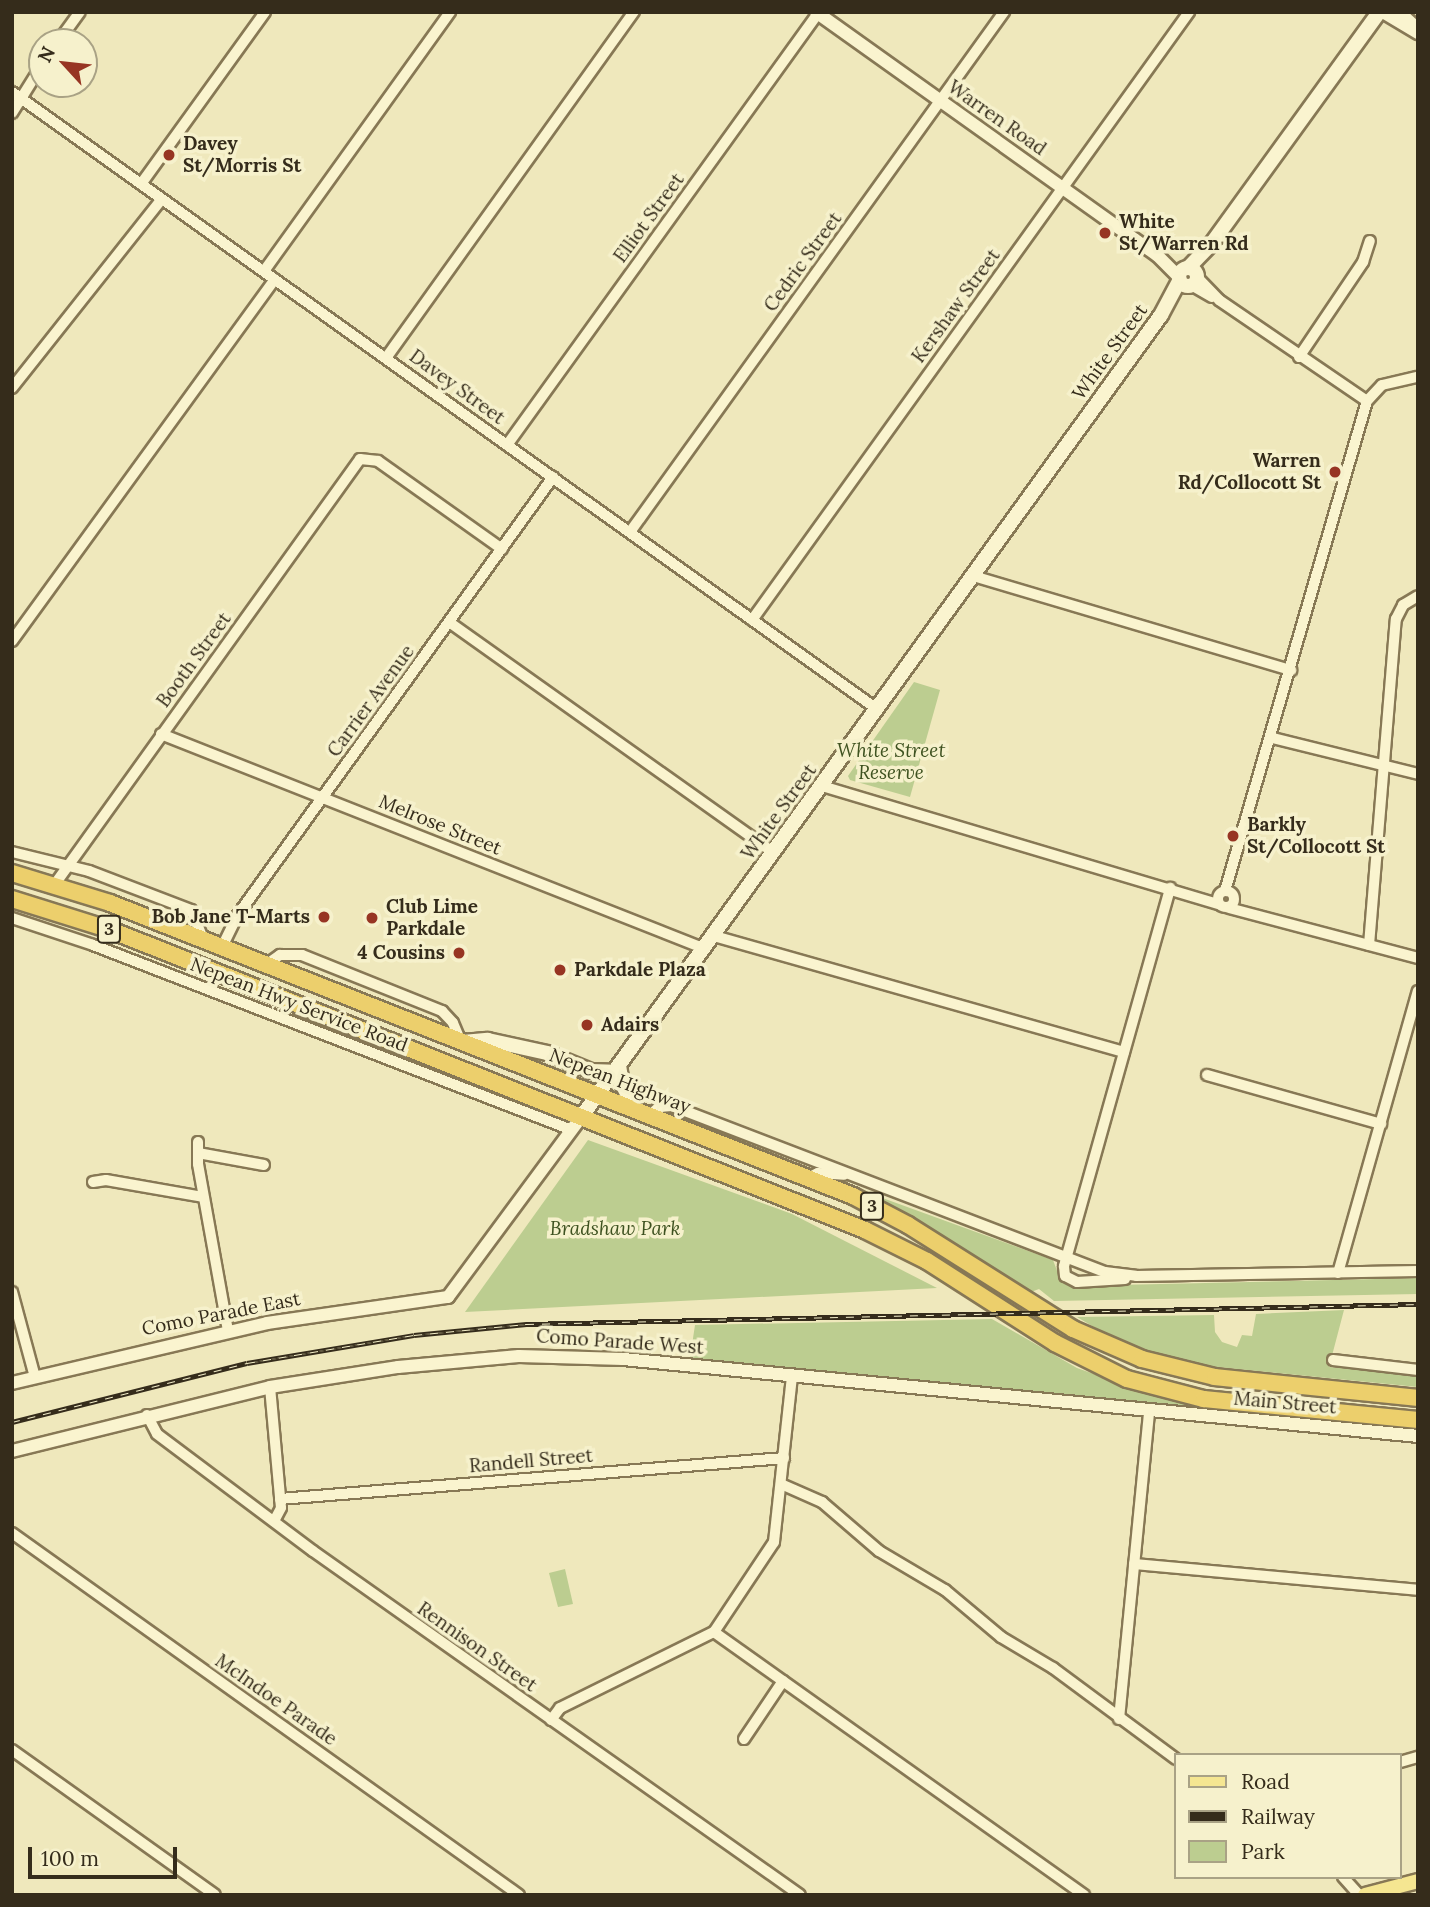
<!DOCTYPE html>
<html>
<head>
<meta charset="utf-8">
<style>
	body { margin:0 }
	#map { position:relative; width:1430px; height:1907px; overflow:hidden; background:#efe8bc; font-family:Lora,serif }
	div>[style] { position:absolute }
	.green>* { inset:0; background:#bccd90 }
	.roads { filter:drop-shadow(2px 0 #877855) drop-shadow(-2px 0 #877855) drop-shadow(0 2px #877855) drop-shadow(0 -2px #877855) }
	.minor>* { height:10px; margin:-5px; padding:0 5px; transform-origin:5px; border-radius:5px; background:#faf4cf }
	.minor>.ring { margin:-5px; padding:0; box-sizing:content-box; background:none; border:10px solid #faf4cf; border-radius:50% }
	.tertiary>* { height:12px; margin:-6px; padding:0 6px; transform-origin:6px; border-radius:6px; background:#faf4cf }
	.secondary>* { height:14px; margin:-7px; padding:0 7px; transform-origin:7px; border-radius:7px; background:#faf4cf }
	.secondary>.ring { margin:-7px; padding:0; box-sizing:content-box; background:none; border:14px solid #faf4cf; border-radius:50% }
	.primary>* { height:14px; margin:-7px; padding:0 7px; transform-origin:7px; border-radius:7px; background:#f5e691 }
	.trunk>* { height:16px; margin:-8px; padding:0 8px; transform-origin:8px; border-radius:8px; background:#eccf6c }
	.rail>* { height:5px; margin-top:-2.5px; transform-origin:0; background:repeating-linear-gradient(90deg,#f6f1cc 0 8px,#352c1b 0 16px); box-sizing:border-box; border-block:2px solid #352c1b }
	.dots>* { width:19px; height:19px; translate:-50% -50%; box-sizing:border-box; border:4px solid #f6f1cc; border-radius:50% }
	span { translate:-50% -50%; white-space:nowrap; text-align:center; line-height:1.15; -webkit-text-stroke:7px #f6f1cc; paint-order:stroke }
	.shield-label span { padding:2px 5px; background:#f6f1cc; border:2px solid; border-radius:5px; -webkit-text-stroke-width:0 }
	.shield-label { font-size:18px; color:#352c1b; font-weight:700 }
	.street-label { font-size:19px; color:#352c1b }
	.poi-label { font-size:19px; color:#352c1b; font-weight:700 }
	.left { translate:0 -50%; text-align:left }
	.right { translate:-100% -50%; text-align:right }
	.park-label { font-size:19px; color:#3e5220; font-style:italic }
	.frame { position:absolute; inset:0; border:14px solid #352c1b; pointer-events:none }
	.legend { position:absolute; left:1174px; top:1753px; width:228px; height:126px; box-sizing:border-box; background:#f6f1cc; border:2px solid #a9a285; margin:0; padding:9px 12px; list-style:none; font-size:21px; color:#352c1b }
	.legend li { display:flex; align-items:center; gap:14px; height:35px }
	.legend b { width:35px; border:2px solid #a9a285 }
	.north { position:absolute; left:28px; top:28px; width:70px; height:70px; box-sizing:border-box; background:#f6f1cc; border:2px solid #a9a285; border-radius:50%; rotate:297deg; font-size:19px; font-weight:700; line-height:28px; text-align:center; color:#352c1b }
	.north::after { content:''; display:block; margin:auto; width:24px; height:32px; background:#973523; clip-path:polygon(50% 0,100% 100%,50% 72%,0 100%) }
	.scale { position:absolute; left:28px; top:1847px; width:149px; height:32px; box-sizing:border-box; border:4px solid #352c1b; border-top:0; padding-left:9px; font-size:21px; line-height:24px; white-space:nowrap; color:#352c1b; -webkit-text-stroke:5px #f6f1cc; paint-order:stroke }
</style>
</head>
<body>
<div id="map">
	<div class="green">
		<i style="clip-path:polygon(914px 682px,940px 690px,910px 797px,850px 780px,848px 776px)"></i>
		<i style="clip-path:polygon(588px 1140px,792px 1214px,937px 1288px,465px 1312px)"></i>
		<i style="clip-path:polygon(833px 1180px,1053px 1260px,1059px 1276px,1073px 1286px,1418px 1278px,1418px 1294px,1054px 1301px,1039px 1289px,1031px 1292px,922px 1222px)"></i>
		<i style="clip-path:polygon(1418px 1309px,1344px 1310px,1329px 1367px,1418px 1375px,1418px 1387px,1197px 1365px,1119px 1342px,1077px 1317px,1214px 1315px,1215px 1332px,1222px 1342px,1237px 1347px,1242px 1335px,1252px 1336px,1256px 1314px,1344px 1310px)"></i>
		<i style="clip-path:polygon(992px 1319px,1077px 1368px,1167px 1400px,1203px 1405px,1203px 1409px,690px 1358px,695px 1325px)"></i>
		<i style="clip-path:polygon(565px 1569px,573px 1604px,558px 1607px,549px 1573px)"></i>
	</div>
	<div class="roads">
		<div class="minor">
			<i style="left:58px;top:42px;width:37px;rotate:-54deg"></i>
			<i style="left:12px;top:92px;width:1063px;rotate:35.5deg"></i>
			<i style="left:12px;top:113px;width:57px;rotate:-58deg"></i>
			<i style="left:141px;top:184px;width:212px;rotate:-54.2deg"></i>
			<i style="left:264px;top:271px;width:319px;rotate:-54.3deg"></i>
			<i style="left:1197px;top:277px;width:32px;rotate:46deg"></i>
			<i style="left:1219px;top:300px;width:179px;rotate:34.3deg"></i>
			<i style="left:1191px;top:285px;width:24px;rotate:30deg"></i>
			<i style="left:1299px;top:357px;width:115px;rotate:-56deg"></i>
			<i style="left:1363px;top:262px;width:22px;rotate:-72deg"></i>
			<i style="left:386px;top:358px;width:426px;rotate:-54.4deg"></i>
			<i style="left:12px;top:388px;width:241px;rotate:-51.6deg"></i>
			<i style="left:507px;top:445px;width:534px;rotate:-54.23deg"></i>
			<i style="left:630px;top:532px;width:641px;rotate:-54.28deg"></i>
			<i style="left:973px;top:576px;width:332px;rotate:16.5deg"></i>
			<i style="left:752px;top:620px;width:749px;rotate:-54.29deg"></i>
			<i style="left:449px;top:622px;width:399px;rotate:35.4deg"></i>
			<i style="left:12px;top:641px;width:447px;rotate:-54deg"></i>
			<i style="left:161px;top:734px;width:585px;rotate:21.56deg"></i>
			<i style="left:1273px;top:738px;width:149px;rotate:13.9deg"></i>
			<i style="left:822px;top:786px;width:414px;rotate:16.6deg"></i>
			<i style="left:12px;top:852px;width:79px;rotate:13.9deg"></i>
			<i style="left:89px;top:871px;width:109px;rotate:20.9deg"></i>
			<i style="left:191px;top:910px;width:33px;rotate:67deg"></i>
			<i style="left:55px;top:884px;width:523px;rotate:-54.33deg"></i>
			<i style="left:360px;top:459px;width:18px;rotate:6deg"></i>
			<i style="left:378px;top:461px;width:152px;rotate:35.4deg"></i>
			<i class="ring" style="left:1218px;top:891px;width:6px;height:6px"></i>
			<i style="left:1225px;top:891px;width:510px;rotate:-73.84deg"></i>
			<i style="left:1367px;top:401px;width:22px;rotate:-47deg"></i>
			<i style="left:1382px;top:385px;width:37px;rotate:-13deg"></i>
			<i style="left:1229px;top:908px;width:196px;rotate:14.8deg"></i>
			<i style="left:12px;top:918px;width:85px;rotate:18.4deg"></i>
			<i style="left:93px;top:945px;width:513px;rotate:21.12deg"></i>
			<i style="left:714px;top:936px;width:426px;rotate:15.8deg"></i>
			<i style="left:1369px;top:945px;width:327px;rotate:-85.3deg"></i>
			<i style="left:1396px;top:619px;width:16px;rotate:-63deg"></i>
			<i style="left:1403px;top:605px;width:17px;rotate:-31deg"></i>
			<i style="left:222px;top:947px;width:34px;rotate:-64deg"></i>
			<i style="left:237px;top:916px;width:541px;rotate:-54.25deg"></i>
			<i style="left:267px;top:964px;width:16px;rotate:-35deg"></i>
			<i style="left:280px;top:955px;width:22px"></i>
			<i style="left:302px;top:955px;width:151px;rotate:21.8deg"></i>
			<i style="left:442px;top:1011px;width:16px;rotate:47deg"></i>
			<i style="left:453px;top:1023px;width:21px;rotate:67deg"></i>
			<i style="left:1207px;top:1075px;width:181px;rotate:15.7deg"></i>
			<i style="left:650px;top:1115px;width:12px;rotate:-42deg"></i>
			<i style="left:659px;top:1107px;width:13px;rotate:-4deg"></i>
			<i style="left:672px;top:1106px;width:464px;rotate:21deg"></i>
			<i style="left:1105px;top:1272px;width:31px;rotate:7deg"></i>
			<i style="left:1136px;top:1276px;width:282px;rotate:-1deg"></i>
			<i style="left:198px;top:1142px;width:22px;rotate:90deg"></i>
			<i style="left:198px;top:1164px;width:170px;rotate:79.8deg"></i>
			<i style="left:198px;top:1153px;width:67px;rotate:10.3deg"></i>
			<i style="left:808px;top:1178px;width:11px;rotate:-27deg"></i>
			<i style="left:818px;top:1173px;width:26px;rotate:4deg"></i>
			<i style="left:93px;top:1182px;width:13px;rotate:-9deg"></i>
			<i style="left:106px;top:1180px;width:98px;rotate:9.9deg"></i>
			<i style="left:1338px;top:1273px;width:293px;rotate:-74.2deg"></i>
			<i style="left:1125px;top:1279px;width:48px;rotate:176.4deg"></i>
			<i style="left:1077px;top:1282px;width:13px;rotate:-153deg"></i>
			<i style="left:1065px;top:1276px;width:10px;rotate:-96deg"></i>
			<i style="left:1064px;top:1266px;width:393px;rotate:-74.3deg"></i>
			<i style="left:12px;top:1292px;width:88px;rotate:74.9deg"></i>
			<i style="left:1333px;top:1360px;width:86px;rotate:6.7deg"></i>
			<i style="left:270px;top:1387px;width:121px;rotate:84.8deg"></i>
			<i style="left:281px;top:1508px;width:15px;rotate:118deg"></i>
			<i style="left:147px;top:1415px;width:21px;rotate:62deg"></i>
			<i style="left:157px;top:1434px;width:195px;rotate:36.9deg"></i>
			<i style="left:313px;top:1551px;width:596px;rotate:35.24deg"></i>
			<i style="left:781px;top:1484px;width:45px;rotate:23.7deg"></i>
			<i style="left:822px;top:1502px;width:75px;rotate:40.7deg"></i>
			<i style="left:879px;top:1551px;width:77px;rotate:30.6deg"></i>
			<i style="left:945px;top:1590px;width:73px;rotate:40deg"></i>
			<i style="left:1001px;top:1637px;width:61px;rotate:30.8deg"></i>
			<i style="left:1053px;top:1668px;width:153px;rotate:36.5deg"></i>
			<i style="left:280px;top:1499px;width:506px;rotate:-4.65deg"></i>
			<i style="left:12px;top:1533px;width:623px;rotate:35.53deg"></i>
			<i style="left:1134px;top:1564px;width:285px;rotate:5.2deg"></i>
			<i style="left:714px;top:1632px;width:454px;rotate:35.4deg"></i>
			<i style="left:1119px;top:1719px;width:309px;rotate:-84.4deg"></i>
			<i style="left:551px;top:1720px;width:15px;rotate:-53deg"></i>
			<i style="left:560px;top:1708px;width:172px;rotate:-26.3deg"></i>
			<i style="left:714px;top:1632px;width:108px;rotate:-56.3deg"></i>
			<i style="left:774px;top:1542px;width:168px;rotate:-83.8deg"></i>
			<i style="left:744px;top:1739px;width:70px;rotate:-56.1deg"></i>
			<i style="left:12px;top:1750px;width:249px;rotate:35.5deg"></i>
			<i style="left:1400px;top:1762px;width:19px;rotate:-16deg"></i>
			<i style="left:1343px;top:1877px;width:24px;rotate:48deg"></i>
		</div>
		<div class="tertiary">
			<i style="left:816px;top:12px;width:419px;rotate:35.5deg"></i>
			<i style="left:1157px;top:255px;width:31px;rotate:45deg"></i>
			<i style="left:1383px;top:12px;width:41px;rotate:31deg"></i>
			<i style="left:1399px;top:12px;width:24px;rotate:42deg"></i>
			<i style="left:12px;top:1383px;width:262px;rotate:-13.2deg"></i>
			<i style="left:267px;top:1323px;width:183px;rotate:-8.2deg"></i>
			<i style="left:448px;top:1297px;width:225px;rotate:-53.5deg"></i>
			<i style="left:12px;top:1451px;width:266px;rotate:-13.9deg"></i>
			<i style="left:270px;top:1387px;width:130px;rotate:-8.9deg"></i>
			<i style="left:398px;top:1367px;width:121px;rotate:-5.2deg"></i>
			<i style="left:519px;top:1356px;width:104px;rotate:1.7deg"></i>
			<i style="left:623px;top:1359px;width:799px;rotate:5.53deg"></i>
		</div>
		<div class="secondary">
			<i style="left:1188px;top:268px;width:35px;rotate:-46deg"></i>
			<i style="left:1212px;top:243px;width:285px;rotate:-54.1deg"></i>
			<i class="ring" style="left:1179px;top:268px;width:4px;height:4px"></i>
			<i style="left:463px;top:1042px;width:25px;rotate:-5deg"></i>
			<i style="left:488px;top:1040px;width:60px;rotate:12.4deg"></i>
			<i style="left:547px;top:1053px;width:48px;rotate:22.2deg"></i>
			<i style="left:591px;top:1071px;width:23px;rotate:2deg"></i>
			<i style="left:619px;top:1065px;width:19px;rotate:81deg"></i>
			<i style="left:622px;top:1084px;width:30px;rotate:62deg"></i>
			<i style="left:582px;top:1116px;width:988px;rotate:-54.14deg"></i>
			<i style="left:1161px;top:315px;width:40px;rotate:-62deg"></i>
		</div>
		<div class="primary">
			<i style="left:1365px;top:1895px;width:55px;rotate:-14.8deg"></i>
		</div>
		<div class="trunk">
			<i style="left:12px;top:873px;width:102px;rotate:17deg"></i>
			<i style="left:110px;top:903px;width:799px;rotate:21.52deg"></i>
			<i style="left:853px;top:1196px;width:62px;rotate:27.8deg"></i>
			<i style="left:908px;top:1225px;width:195px;rotate:32.2deg"></i>
			<i style="left:1073px;top:1329px;width:75px;rotate:23.5deg"></i>
			<i style="left:1142px;top:1359px;width:75px;rotate:13.9deg"></i>
			<i style="left:1215px;top:1377px;width:204px;rotate:5.9deg"></i>
			<i style="left:12px;top:899px;width:101px;rotate:17.4deg"></i>
			<i style="left:108px;top:929px;width:815px;rotate:21.68deg"></i>
			<i style="left:865px;top:1230px;width:69px;rotate:26.6deg"></i>
			<i style="left:927px;top:1261px;width:152px;rotate:32.6deg"></i>
			<i style="left:1055px;top:1343px;width:80px;rotate:26.6deg"></i>
			<i style="left:1127px;top:1379px;width:80px;rotate:14.6deg"></i>
			<i style="left:1204px;top:1399px;width:215px;rotate:5.6deg"></i>
		</div>
	</div>
	<div class="rail">
		<i style="left:12px;top:1422px;width:242px;rotate:-14.1deg"></i>
		<i style="left:247px;top:1363px;width:169px;rotate:-9.5deg"></i>
		<i style="left:414px;top:1335px;width:113px;rotate:-5.6deg"></i>
		<i style="left:526px;top:1324px;width:892px;rotate:-1.28deg"></i>
	</div>
	<div class="dots">
		<i style="left:169px;top:155px;background:#973523"></i>
		<i style="left:1105px;top:233px;background:#973523"></i>
		<i style="left:1335px;top:472px;background:#973523"></i>
		<i style="left:1233px;top:836px;background:#973523"></i>
		<i style="left:324px;top:917px;background:#973523"></i>
		<i style="left:372px;top:918px;background:#973523"></i>
		<i style="left:459px;top:953px;background:#973523"></i>
		<i style="left:560px;top:970px;background:#973523"></i>
		<i style="left:587px;top:1025px;background:#973523"></i>
	</div>
	<div class="shield-label">
		<span style="left:109px;top:929px">3</span>
		<span style="left:872px;top:1206px">3</span>
	</div>
	<div class="street-label">
		<span style="left:997px;top:118px;rotate:35deg">Warren Road</span>
		<span style="left:649px;top:218px;rotate:-54deg">Elliot Street</span>
		<span style="left:803px;top:262px;rotate:-54deg">Cedric Street</span>
		<span style="left:956px;top:306px;rotate:-54deg">Kershaw Street</span>
		<span style="left:1110px;top:352px;rotate:-54deg">White Street</span>
		<span style="left:457px;top:387px;rotate:36deg">Davey Street</span>
		<span style="left:194px;top:660px;rotate:-54deg">Booth Street</span>
		<span style="left:371px;top:701px;rotate:-54deg">Carrier Avenue</span>
		<span style="left:779px;top:812px;rotate:-54deg">White Street</span>
		<span style="left:440px;top:825px;rotate:22deg">Melrose Street</span>
		<span style="left:299px;top:1005px;rotate:21deg">Nepean Hwy Service Road</span>
		<span style="left:620px;top:1081px;rotate:21deg">Nepean Highway</span>
		<span style="left:221px;top:1314px;rotate:-11deg">Como Parade East</span>
		<span style="left:620px;top:1342px;rotate:4deg">Como Parade West</span>
		<span style="left:1285px;top:1403px;rotate:5deg">Main Street</span>
		<span style="left:531px;top:1461px;rotate:-5deg">Randell Street</span>
		<span style="left:477px;top:1647px;rotate:35deg">Rennison Street</span>
		<span style="left:276px;top:1700px;rotate:35deg">McIndoe Parade</span>
	</div>
	<div class="poi-label">
		<span class="left" style="left:183px;top:155px">Davey<br>St/Morris St</span>
		<span class="left" style="left:1119px;top:233px">White<br>St/Warren Rd</span>
		<span class="right" style="left:1321px;top:472px">Warren<br>Rd/Collocott St</span>
		<span class="left" style="left:1247px;top:836px">Barkly<br>St/Collocott St</span>
		<span class="left" style="left:386px;top:918px">Club Lime<br>Parkdale</span>
		<span class="right" style="left:310px;top:917px">Bob Jane T-Marts</span>
		<span class="right" style="left:445px;top:953px">4 Cousins</span>
		<span class="left" style="left:574px;top:970px">Parkdale Plaza</span>
		<span class="left" style="left:601px;top:1025px">Adairs</span>
	</div>
	<div class="park-label">
		<span style="left:891px;top:762px">White Street<br>Reserve</span>
		<span style="left:615px;top:1229px">Bradshaw Park</span>
	</div>
	<div class="frame"></div>
	<ul class="legend">
	<li><b style="height:9px;background:#f5e691"></b>Road</li>
	<li><b style="height:9px;background:#352c1b"></b>Railway</li>
	<li><b style="height:19px;background:#bccd90"></b>Park</li>
	</ul>
	<div class="north">N</div>
	<div class="scale">100 m</div>
</div>
</body>
</html>
